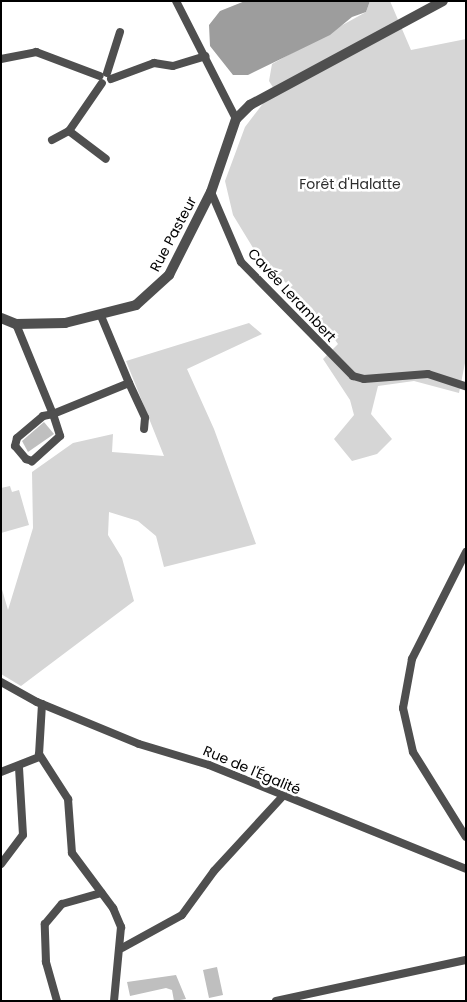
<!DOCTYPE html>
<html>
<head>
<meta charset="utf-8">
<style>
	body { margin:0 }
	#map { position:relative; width:467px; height:1002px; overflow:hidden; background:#fff; font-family:Poppins,sans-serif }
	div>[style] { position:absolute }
	.green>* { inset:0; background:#d6d6d6 }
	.water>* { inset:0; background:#9d9d9d }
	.building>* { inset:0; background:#bfbfbf }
	.minor>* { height:8px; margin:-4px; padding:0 4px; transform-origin:4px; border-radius:4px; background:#4f4f4f }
	.tertiary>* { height:10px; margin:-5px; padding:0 5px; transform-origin:5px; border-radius:5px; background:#4f4f4f }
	span { translate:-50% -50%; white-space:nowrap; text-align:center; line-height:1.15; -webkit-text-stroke:5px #fff; paint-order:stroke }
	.park-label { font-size:14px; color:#2d2d2d }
	.street-label { font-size:14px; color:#000 }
	.frame { position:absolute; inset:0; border:2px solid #000; pointer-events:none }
</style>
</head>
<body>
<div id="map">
	<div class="green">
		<i style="clip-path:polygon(370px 1px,390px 1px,411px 50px,466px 39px,466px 358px,459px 393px,414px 381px,378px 386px,371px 414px,392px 439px,377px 454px,352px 461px,334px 439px,354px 415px,350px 400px,323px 359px,338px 344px,312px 308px,258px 256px,233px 215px,225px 181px,245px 127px,274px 89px,269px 81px,272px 64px,366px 12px)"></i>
		<i style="clip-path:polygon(249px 323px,262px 334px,187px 369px,214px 429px,256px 544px,164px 567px,156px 536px,138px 521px,109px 512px,108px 535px,122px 558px,134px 601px,21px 686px,1px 674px,1px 586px,8px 610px,33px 528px,32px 472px,73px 443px,113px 434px,112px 452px,164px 456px,126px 361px)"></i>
		<i style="clip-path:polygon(10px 486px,12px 492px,19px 490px,29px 525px,1px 533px,1px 488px)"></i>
	</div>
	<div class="water">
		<i style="clip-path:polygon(245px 1px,370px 1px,366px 12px,352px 17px,330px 35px,248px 75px,233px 75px,210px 46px,209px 25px,220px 11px)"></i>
	</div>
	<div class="building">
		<i style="clip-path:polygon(44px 422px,54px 434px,28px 452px,22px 441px)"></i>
		<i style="clip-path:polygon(217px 967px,223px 995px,209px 998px,203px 970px)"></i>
		<i style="clip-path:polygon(176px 975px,186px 999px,174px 1001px,172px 990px,166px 988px,130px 996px,127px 982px)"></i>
	</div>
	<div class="minor">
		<i style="left:176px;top:1px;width:132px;rotate:63deg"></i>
		<i style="left:1px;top:59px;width:36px;rotate:-11deg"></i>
		<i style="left:36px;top:52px;width:68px;rotate:20.6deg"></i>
		<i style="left:107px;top:73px;width:43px;rotate:-72.4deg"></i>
		<i style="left:111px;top:79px;width:46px;rotate:-20.4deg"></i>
		<i style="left:154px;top:63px;width:19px;rotate:9deg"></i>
		<i style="left:173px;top:66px;width:34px;rotate:-17deg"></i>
		<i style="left:69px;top:131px;width:46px;rotate:37.1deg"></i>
		<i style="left:52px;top:140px;width:19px;rotate:-28deg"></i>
		<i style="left:69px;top:131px;width:58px;rotate:-55.5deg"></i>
		<i style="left:211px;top:192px;width:76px;rotate:66.8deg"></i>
		<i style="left:241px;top:262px;width:160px;rotate:45.5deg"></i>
		<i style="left:353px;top:376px;width:11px;rotate:15deg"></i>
		<i style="left:364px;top:379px;width:64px;rotate:-4.5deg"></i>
		<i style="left:428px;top:374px;width:40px;rotate:18deg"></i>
		<i style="left:101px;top:316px;width:73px;rotate:67.3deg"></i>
		<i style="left:16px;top:324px;width:97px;rotate:67.7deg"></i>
		<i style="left:53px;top:414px;width:82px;rotate:-22.2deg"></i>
		<i style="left:129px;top:383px;width:38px;rotate:65deg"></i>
		<i style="left:145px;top:418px;width:11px;rotate:95deg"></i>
		<i style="left:53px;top:414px;width:23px;rotate:72deg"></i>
		<i style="left:60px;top:436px;width:38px;rotate:138deg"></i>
		<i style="left:32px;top:461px;width:6px;rotate:-162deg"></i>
		<i style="left:26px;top:459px;width:17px;rotate:-130deg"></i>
		<i style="left:15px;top:446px;width:8px;rotate:-76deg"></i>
		<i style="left:17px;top:438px;width:34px;rotate:-40deg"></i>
		<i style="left:43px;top:416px;width:10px;rotate:-11deg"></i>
		<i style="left:466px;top:552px;width:120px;rotate:116.8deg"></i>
		<i style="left:412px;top:659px;width:50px;rotate:100.4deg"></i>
		<i style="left:403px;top:708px;width:45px;rotate:77.2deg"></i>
		<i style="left:413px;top:752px;width:100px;rotate:58.1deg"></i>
		<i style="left:1px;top:682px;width:41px;rotate:29.1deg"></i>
		<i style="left:37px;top:702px;width:110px;rotate:22.4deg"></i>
		<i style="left:139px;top:744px;width:73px;rotate:16.7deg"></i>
		<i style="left:209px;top:765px;width:277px;rotate:22deg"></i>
		<i style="left:42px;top:704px;width:50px;rotate:93.4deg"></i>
		<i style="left:39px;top:754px;width:54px;rotate:57.2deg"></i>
		<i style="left:68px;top:799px;width:54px;rotate:85.8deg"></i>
		<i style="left:72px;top:853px;width:69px;rotate:53.3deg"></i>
		<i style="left:113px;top:908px;width:21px;rotate:67deg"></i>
		<i style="left:121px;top:927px;width:74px;rotate:95.4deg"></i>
		<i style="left:1px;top:772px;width:41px;rotate:-21.5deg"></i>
		<i style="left:1px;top:864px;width:36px;rotate:-53deg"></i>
		<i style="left:23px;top:835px;width:68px;rotate:-93.4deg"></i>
		<i style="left:122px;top:948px;width:68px;rotate:-28.8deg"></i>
		<i style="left:182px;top:915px;width:54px;rotate:-54deg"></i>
		<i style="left:214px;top:871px;width:100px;rotate:-47.4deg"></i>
		<i style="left:57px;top:1001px;width:41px;rotate:-105.8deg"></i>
		<i style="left:46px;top:962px;width:38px;rotate:-92deg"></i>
		<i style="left:45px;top:924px;width:26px;rotate:-50deg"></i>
		<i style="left:62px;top:904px;width:41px;rotate:-15.8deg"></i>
		<i style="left:276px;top:1001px;width:194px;rotate:-12.2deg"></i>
	</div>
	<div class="tertiary">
		<i style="left:1px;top:318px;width:16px;rotate:22deg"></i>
		<i style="left:16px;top:324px;width:49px;rotate:-1.2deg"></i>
		<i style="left:65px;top:323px;width:73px;rotate:-14.2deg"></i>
		<i style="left:136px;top:305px;width:45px;rotate:-42.3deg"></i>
		<i style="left:169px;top:275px;width:93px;rotate:-63.2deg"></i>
		<i style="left:211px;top:192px;width:77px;rotate:-71.1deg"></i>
		<i style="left:236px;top:119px;width:20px;rotate:-45deg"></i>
		<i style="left:250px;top:105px;width:219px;rotate:-28.3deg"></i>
	</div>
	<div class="park-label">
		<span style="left:350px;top:184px">Forêt d'Halatte</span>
	</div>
	<div class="street-label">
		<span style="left:173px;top:234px;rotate:-62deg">Rue Pasteur</span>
		<span style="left:292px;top:295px;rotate:47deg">Cavée Lerambert</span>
		<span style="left:252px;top:770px;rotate:23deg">Rue de l'Égalité</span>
	</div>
	<div class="frame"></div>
</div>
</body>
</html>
